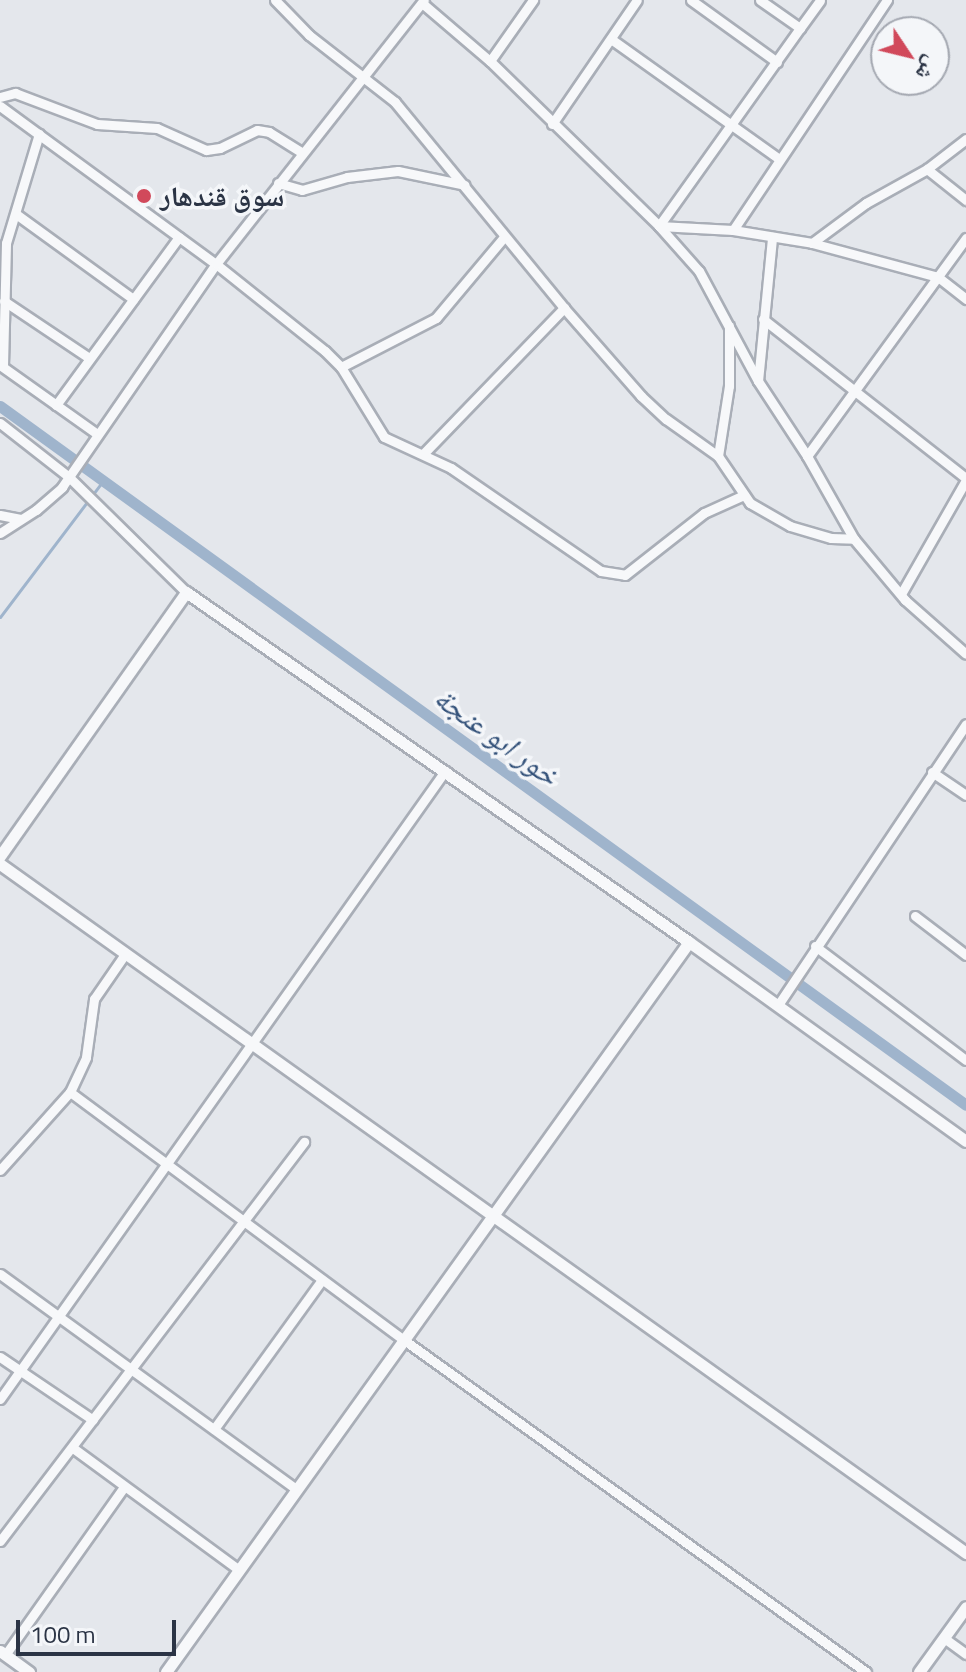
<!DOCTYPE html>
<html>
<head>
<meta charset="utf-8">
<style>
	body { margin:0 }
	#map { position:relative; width:966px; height:1672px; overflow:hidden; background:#e4e7ec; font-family:"Titillium Web","Noto Naskh Arabic",sans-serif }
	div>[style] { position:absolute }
	.stream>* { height:3px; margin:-1.5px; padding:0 1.5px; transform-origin:1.5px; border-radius:1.5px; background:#9fb4cc }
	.canal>* { height:11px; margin:-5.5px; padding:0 5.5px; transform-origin:5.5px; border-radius:5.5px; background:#9fb4cc }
	.roads { filter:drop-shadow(2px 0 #a9aeb7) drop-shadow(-2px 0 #a9aeb7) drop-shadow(0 2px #a9aeb7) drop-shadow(0 -2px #a9aeb7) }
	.minor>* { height:9px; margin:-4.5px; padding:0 4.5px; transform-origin:4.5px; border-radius:4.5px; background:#f7f8fa }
	.tertiary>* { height:11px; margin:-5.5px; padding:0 5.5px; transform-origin:5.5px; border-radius:5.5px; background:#f7f8fa }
	.dots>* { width:22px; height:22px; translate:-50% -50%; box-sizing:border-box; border:4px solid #f4f6f9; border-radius:50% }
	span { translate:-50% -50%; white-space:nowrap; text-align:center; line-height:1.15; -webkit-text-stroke:7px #f4f6f9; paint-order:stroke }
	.poi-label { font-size:28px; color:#2b3445; font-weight:700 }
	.left { translate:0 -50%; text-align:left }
	.water-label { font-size:30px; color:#34527a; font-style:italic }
	.north { position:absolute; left:870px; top:16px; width:80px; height:80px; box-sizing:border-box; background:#f4f6f9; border:2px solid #a4a8b1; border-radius:50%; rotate:125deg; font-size:22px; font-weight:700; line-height:32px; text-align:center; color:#2b3445 }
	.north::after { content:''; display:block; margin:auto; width:28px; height:36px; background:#d1495b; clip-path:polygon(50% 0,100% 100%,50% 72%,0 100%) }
	.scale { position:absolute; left:16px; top:1620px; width:160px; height:36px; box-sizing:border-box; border:4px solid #2b3445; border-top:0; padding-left:10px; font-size:24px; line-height:28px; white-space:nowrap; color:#2b3445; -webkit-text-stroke:6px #f4f6f9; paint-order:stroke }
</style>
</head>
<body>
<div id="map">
	<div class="stream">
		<i style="left:0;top:617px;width:171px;rotate:-52.9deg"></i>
	</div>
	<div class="canal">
		<i style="left:0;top:406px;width:1192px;rotate:35.89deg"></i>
	</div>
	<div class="roads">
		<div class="minor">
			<i style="left:275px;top:0;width:49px;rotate:45.8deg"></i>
			<i style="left:309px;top:35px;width:109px;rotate:37.9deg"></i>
			<i style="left:395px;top:102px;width:266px;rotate:50.6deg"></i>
			<i style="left:564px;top:308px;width:117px;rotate:48.8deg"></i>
			<i style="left:641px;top:396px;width:34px;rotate:43deg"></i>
			<i style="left:666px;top:419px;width:64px;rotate:35.4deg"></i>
			<i style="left:718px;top:456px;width:57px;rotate:55.8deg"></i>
			<i style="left:750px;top:503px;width:46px;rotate:29.9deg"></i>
			<i style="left:790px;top:526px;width:43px;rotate:16.3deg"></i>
			<i style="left:831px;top:538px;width:23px;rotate:2deg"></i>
			<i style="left:691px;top:0;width:106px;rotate:35.8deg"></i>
			<i style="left:760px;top:0;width:49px;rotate:35deg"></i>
			<i style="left:800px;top:28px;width:243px;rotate:125.5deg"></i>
			<i style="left:659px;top:226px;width:60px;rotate:48.4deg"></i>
			<i style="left:699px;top:271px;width:125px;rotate:61.8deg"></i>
			<i style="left:758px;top:381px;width:90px;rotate:56.8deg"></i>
			<i style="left:807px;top:456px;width:95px;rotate:60.5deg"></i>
			<i style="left:854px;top:539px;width:80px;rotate:50.1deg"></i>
			<i style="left:905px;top:600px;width:81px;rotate:41.5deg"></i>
			<i style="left:422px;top:3px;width:89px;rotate:40.5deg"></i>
			<i style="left:490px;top:61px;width:236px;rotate:44.3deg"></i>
			<i style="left:659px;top:226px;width:74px;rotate:3.1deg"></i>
			<i style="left:733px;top:230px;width:80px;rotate:9.3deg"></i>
			<i style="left:812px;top:243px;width:131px;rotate:15.1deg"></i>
			<i style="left:938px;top:277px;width:36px;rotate:38deg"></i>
			<i style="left:800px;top:28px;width:34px;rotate:-54deg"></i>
			<i style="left:611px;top:39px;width:206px;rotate:35.5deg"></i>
			<i style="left:490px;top:61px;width:75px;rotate:-54.8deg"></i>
			<i style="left:0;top:97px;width:16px;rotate:-15deg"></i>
			<i style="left:15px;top:93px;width:88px;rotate:20.7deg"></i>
			<i style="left:97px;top:124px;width:60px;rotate:3.8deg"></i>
			<i style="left:157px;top:128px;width:54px;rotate:24.2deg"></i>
			<i style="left:206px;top:150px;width:14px;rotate:-8deg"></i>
			<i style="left:220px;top:148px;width:41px;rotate:-25.9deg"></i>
			<i style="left:257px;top:130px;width:12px;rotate:9deg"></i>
			<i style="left:269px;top:132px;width:38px;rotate:32deg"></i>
			<i style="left:0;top:106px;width:268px;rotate:36.2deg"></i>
			<i style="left:216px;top:264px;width:139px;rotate:38.6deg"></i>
			<i style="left:325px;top:351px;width:23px;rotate:45deg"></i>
			<i style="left:341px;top:367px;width:82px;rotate:58.4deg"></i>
			<i style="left:384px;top:437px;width:74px;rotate:24.8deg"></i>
			<i style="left:451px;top:468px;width:182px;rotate:34.5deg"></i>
			<i style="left:601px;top:571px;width:24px;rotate:9deg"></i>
			<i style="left:625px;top:575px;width:100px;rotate:-38.1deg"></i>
			<i style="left:704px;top:513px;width:44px;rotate:-24.2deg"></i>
			<i style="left:552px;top:124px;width:150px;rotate:-55.6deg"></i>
			<i style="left:927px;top:169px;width:50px;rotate:38.5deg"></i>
			<i style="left:278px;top:183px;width:25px;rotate:16deg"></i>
			<i style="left:302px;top:190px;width:47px;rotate:-16.1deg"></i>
			<i style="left:347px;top:177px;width:51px;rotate:-6.7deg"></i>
			<i style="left:398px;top:171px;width:68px;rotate:11.8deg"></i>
			<i style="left:16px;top:214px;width:145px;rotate:36deg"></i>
			<i style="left:733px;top:230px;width:277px;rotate:-56.2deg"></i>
			<i style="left:812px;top:243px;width:67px;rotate:-36.5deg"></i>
			<i style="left:866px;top:203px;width:70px;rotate:-29.1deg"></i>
			<i style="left:927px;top:169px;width:49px;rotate:-37.6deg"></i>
			<i style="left:4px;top:301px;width:102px;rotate:33.8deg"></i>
			<i style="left:763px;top:319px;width:258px;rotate:38.1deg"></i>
			<i style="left:0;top:365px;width:119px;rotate:35.4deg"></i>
			<i style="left:3px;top:366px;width:123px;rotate:-88.6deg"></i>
			<i style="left:6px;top:243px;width:114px;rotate:-73.2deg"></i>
			<i style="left:341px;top:367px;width:107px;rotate:-27.3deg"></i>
			<i style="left:436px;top:318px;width:106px;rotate:-50deg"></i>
			<i style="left:758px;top:381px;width:145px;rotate:-84.4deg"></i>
			<i style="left:56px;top:405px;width:208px;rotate:-53.8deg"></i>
			<i style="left:0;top:423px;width:88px;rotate:38deg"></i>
			<i style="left:69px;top:477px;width:164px;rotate:44.5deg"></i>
			<i style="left:424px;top:453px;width:202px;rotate:-46deg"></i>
			<i style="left:718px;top:456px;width:71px;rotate:-81.1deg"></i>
			<i style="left:729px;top:386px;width:60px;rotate:-90deg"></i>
			<i style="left:807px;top:456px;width:270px;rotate:-53.9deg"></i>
			<i style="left:0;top:515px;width:21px;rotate:11deg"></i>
			<i style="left:0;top:533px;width:43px;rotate:-32.6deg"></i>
			<i style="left:36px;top:510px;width:35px;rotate:-41deg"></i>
			<i style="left:62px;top:487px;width:271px;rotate:-55.4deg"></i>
			<i style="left:216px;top:264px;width:336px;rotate:-51.8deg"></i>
			<i style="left:901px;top:594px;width:131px;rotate:-60.3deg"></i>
			<i style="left:932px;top:772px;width:41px;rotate:34.1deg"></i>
			<i style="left:915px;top:916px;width:64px;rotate:37.4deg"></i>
			<i style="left:815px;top:946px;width:189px;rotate:37.1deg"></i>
			<i style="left:778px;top:1005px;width:338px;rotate:-56.2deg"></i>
			<i style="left:70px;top:1092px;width:416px;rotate:36.6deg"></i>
			<i style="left:404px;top:1340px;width:569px;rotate:35.7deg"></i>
			<i style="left:0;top:1170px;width:105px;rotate:-48.1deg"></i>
			<i style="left:70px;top:1092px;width:38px;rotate:-65deg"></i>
			<i style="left:86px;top:1057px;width:59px;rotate:-82.1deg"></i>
			<i style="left:94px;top:999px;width:55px;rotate:-55.4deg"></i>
			<i style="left:0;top:1274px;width:367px;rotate:36deg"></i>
			<i style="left:0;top:1357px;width:112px;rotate:34.1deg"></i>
			<i style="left:0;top:1399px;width:770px;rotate:-54.68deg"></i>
			<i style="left:214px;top:1429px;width:184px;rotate:-54.1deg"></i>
			<i style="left:73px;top:1448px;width:206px;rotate:36.3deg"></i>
			<i style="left:0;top:1541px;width:502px;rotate:-52.7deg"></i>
			<i style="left:944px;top:1638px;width:27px;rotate:36deg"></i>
			<i style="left:5px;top:1655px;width:206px;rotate:-54.7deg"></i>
		</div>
		<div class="tertiary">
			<i style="left:0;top:856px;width:323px;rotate:-54.8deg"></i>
			<i style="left:186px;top:592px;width:613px;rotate:34.83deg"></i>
			<i style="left:689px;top:942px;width:341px;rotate:35.7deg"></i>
			<i style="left:0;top:864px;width:1187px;rotate:35.5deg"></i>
			<i style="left:0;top:1651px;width:36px;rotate:36deg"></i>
			<i style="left:166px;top:1672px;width:898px;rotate:-54.38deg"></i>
			<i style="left:919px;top:1672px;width:80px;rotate:-54.1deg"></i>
		</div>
	</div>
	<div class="dots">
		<i style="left:144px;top:196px;background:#d1495b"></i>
	</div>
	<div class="poi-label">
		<span class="left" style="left:160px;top:196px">سوق قندهار</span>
	</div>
	<div class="water-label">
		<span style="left:497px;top:736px;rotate:36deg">خور ابو عنجة</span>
	</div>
	<div class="north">ش</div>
	<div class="scale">100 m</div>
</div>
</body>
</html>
